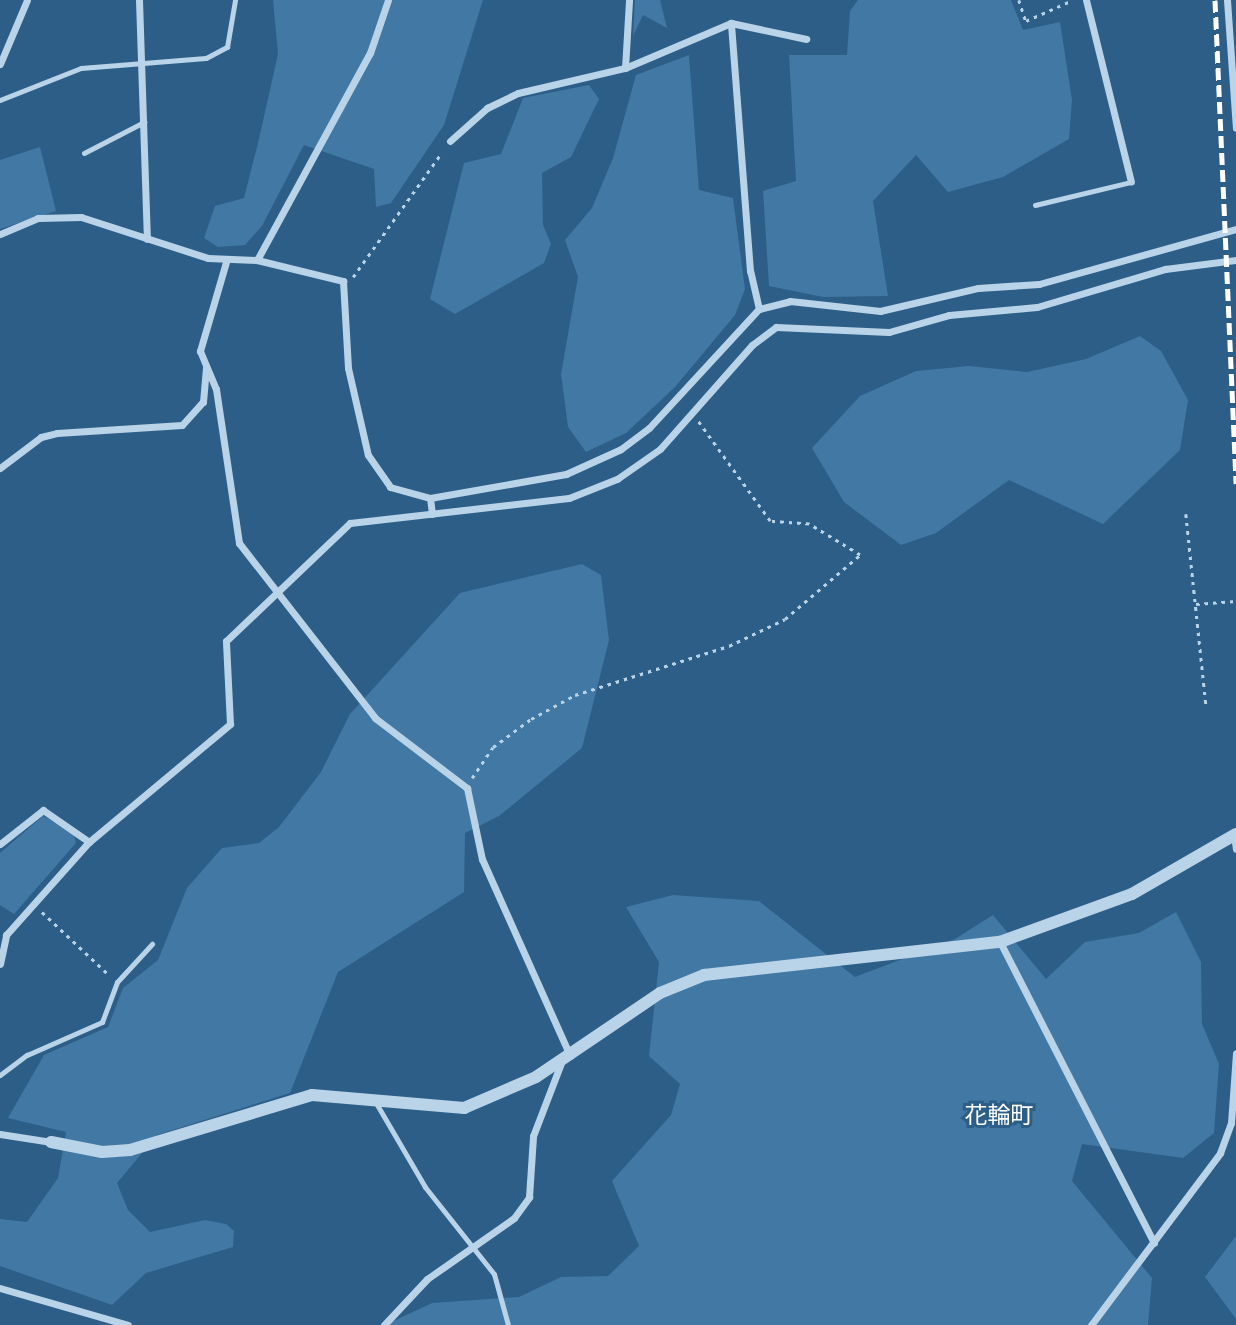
<!DOCTYPE html>
<html>
<head>
<meta charset="utf-8">
<style>
	body { margin:0 }
	#map { position:relative; width:1236px; height:1325px; overflow:hidden; background:#2c5e88; font-family:"Titillium Web","Noto Sans JP",sans-serif }
	div>[style] { position:absolute }
	.green>* { inset:0; background:#4178a4 }
	.path>* { height:2.5px; margin-top:-1.25px; transform-origin:0; background:repeating-linear-gradient(90deg,#b9d3e8 0 3.5px,transparent 0 8.5px) }
	.service>* { height:5px; margin:-2.5px; padding:0 2.5px; transform-origin:2.5px; border-radius:2.5px; background:#b9d3e8 }
	.minor>* { height:7px; margin:-3.5px; padding:0 3.5px; transform-origin:3.5px; border-radius:3.5px; background:#b9d3e8 }
	.tertiary>* { height:12px; margin:-6px; padding:0 6px; transform-origin:6px; border-radius:6px; background:#b9d3e8 }
	.rail>* { height:5px; margin-top:-2.5px; transform-origin:0; background:repeating-linear-gradient(90deg,#fff 0 12px,transparent 0 17px) }
	span { translate:-50% -50%; white-space:nowrap; text-align:center; line-height:1.15; -webkit-text-stroke:6px #2c5e88; paint-order:stroke }
	.neighbourhood-label { font-size:23px; color:#fff }
</style>
</head>
<body>
<div id="map">
	<div class="green">
		<i style="clip-path:polygon(273px 0,483px 0,444px 125px,391px 203px,376px 207px,374px 169px,304px 145px,262px 226px,245px 245px,218px 247px,204px 238px,215px 206px,244px 198px,258px 143px,278px 54px)"></i>
		<i style="clip-path:polygon(635px 0,660px 0,667px 28px,643px 15px,633px 36px)"></i>
		<i style="clip-path:polygon(858px 0,1011px 0,1023px 30px,1060px 22px,1072px 100px,1069px 139px,1003px 177px,948px 192px,916px 155px,873px 201px,888px 296px,823px 297px,769px 286px,763px 191px,796px 181px,789px 55px,847px 55px,850px 11px)"></i>
		<i style="clip-path:polygon(689px 55px,699px 190px,733px 198px,745px 289px,735px 315px,675px 387px,626px 433px,586px 452px,568px 427px,561px 374px,578px 277px,565px 240px,592px 208px,613px 158px,636px 75px)"></i>
		<i style="clip-path:polygon(589px 85px,599px 99px,571px 157px,542px 173px,543px 225px,551px 244px,544px 263px,455px 314px,430px 299px,464px 163px,501px 154px,523px 98px)"></i>
		<i style="clip-path:polygon(40px 147px,56px 211px,0 229px,0 160px)"></i>
		<i style="clip-path:polygon(1140px 336px,1161px 351px,1188px 400px,1180px 450px,1103px 524px,1009px 480px,936px 533px,901px 545px,844px 502px,812px 448px,860px 396px,916px 371px,969px 366px,1027px 372px,1086px 359px)"></i>
		<i style="clip-path:polygon(582px 564px,601px 575px,609px 640px,582px 748px,499px 816px,465px 833px,464px 892px,338px 972px,290px 1093px,157px 1135px,117px 1183px,128px 1210px,150px 1232px,205px 1220px,226px 1224px,234px 1231px,233px 1247px,146px 1273px,112px 1305px,0 1266px,0 1219px,27px 1222px,58px 1178px,66px 1132px,8px 1118px,44px 1055px,108px 1027px,123px 988px,158px 960px,187px 888px,222px 848px,259px 843px,279px 827px,321px 772px,350px 714px,460px 593px)"></i>
		<i style="clip-path:polygon(43px 816px,73px 831px,76px 843px,14px 914px,0 905px,0 853px)"></i>
		<i style="clip-path:polygon(673px 895px,759px 901px,855px 977px,955px 939px,993px 915px,1046px 979px,1085px 942px,1139px 933px,1176px 912px,1201px 962px,1202px 1024px,1219px 1064px,1214px 1133px,1183px 1158px,1082px 1144px,1072px 1181px,1152px 1278px,1148px 1325px,385px 1325px,432px 1303px,519px 1297px,561px 1277px,608px 1276px,639px 1246px,612px 1181px,671px 1115px,680px 1084px,649px 1056px,659px 962px,626px 907px)"></i>
		<i style="clip-path:polygon(1236px 1236px,1236px 1319px,1205px 1277px)"></i>
	</div>
	<div class="path">
		<i style="left:1019px;top:0;width:22px;rotate:72deg"></i>
		<i style="left:1026px;top:21px;width:51px;rotate:-24.1deg"></i>
		<i style="left:353px;top:277px;width:153px;rotate:-54.5deg"></i>
		<i style="left:1186px;top:514px;width:191px;rotate:84deg"></i>
		<i style="left:1196px;top:604px;width:40px;rotate:-4.3deg"></i>
		<i style="left:472px;top:778px;width:37px;rotate:-56deg"></i>
		<i style="left:493px;top:747px;width:47px;rotate:-36.4deg"></i>
		<i style="left:531px;top:719px;width:50px;rotate:-28.6deg"></i>
		<i style="left:575px;top:695px;width:162px;rotate:-17.7deg"></i>
		<i style="left:729px;top:646px;width:62px;rotate:-25.7deg"></i>
		<i style="left:785px;top:619px;width:99px;rotate:-40.5deg"></i>
		<i style="left:860px;top:555px;width:60px;rotate:-148.7deg"></i>
		<i style="left:809px;top:524px;width:39px;rotate:-176deg"></i>
		<i style="left:770px;top:521px;width:123px;rotate:-125.8deg"></i>
		<i style="left:42px;top:912px;width:92px;rotate:43.2deg"></i>
	</div>
	<div class="service">
		<i style="left:0;top:100px;width:87px;rotate:-21.6deg"></i>
		<i style="left:81px;top:68px;width:125px;rotate:-4.6deg"></i>
		<i style="left:206px;top:58px;width:24px;rotate:-28deg"></i>
		<i style="left:227px;top:47px;width:48px;rotate:-80.3deg"></i>
		<i style="left:84px;top:153px;width:68px;rotate:-27.3deg"></i>
		<i style="left:1035px;top:205px;width:99px;rotate:-13.5deg"></i>
		<i style="left:0;top:1075px;width:34px;rotate:-37deg"></i>
		<i style="left:27px;top:1055px;width:82px;rotate:-23.7deg"></i>
		<i style="left:102px;top:1022px;width:43px;rotate:-69.4deg"></i>
		<i style="left:117px;top:982px;width:52px;rotate:-47.4deg"></i>
		<i style="left:376px;top:1103px;width:97px;rotate:59.7deg"></i>
		<i style="left:425px;top:1187px;width:111px;rotate:51.6deg"></i>
		<i style="left:494px;top:1274px;width:53px;rotate:74.6deg"></i>
	</div>
	<div class="minor">
		<i style="left:139px;top:0;width:239px;rotate:88.1deg"></i>
		<i style="left:1086px;top:0;width:187px;rotate:76.1deg"></i>
		<i style="left:1227px;top:0;width:128px;rotate:86deg"></i>
		<i style="left:0;top:64px;width:69px;rotate:-67.1deg"></i>
		<i style="left:625px;top:68px;width:115px;rotate:-23deg"></i>
		<i style="left:450px;top:141px;width:50px;rotate:-41.7deg"></i>
		<i style="left:487px;top:108px;width:34px;rotate:-26deg"></i>
		<i style="left:518px;top:93px;width:110px;rotate:-13.2deg"></i>
		<i style="left:625px;top:68px;width:68px;rotate:-86.6deg"></i>
		<i style="left:0;top:234px;width:41px;rotate:-22.8deg"></i>
		<i style="left:38px;top:218px;width:43px;rotate:-1.3deg"></i>
		<i style="left:81px;top:217px;width:133px;rotate:17.9deg"></i>
		<i style="left:208px;top:258px;width:49px;rotate:2.3deg"></i>
		<i style="left:257px;top:260px;width:89px;rotate:13.7deg"></i>
		<i style="left:343px;top:281px;width:87px;rotate:86.7deg"></i>
		<i style="left:348px;top:368px;width:89px;rotate:77.1deg"></i>
		<i style="left:368px;top:455px;width:39px;rotate:55deg"></i>
		<i style="left:390px;top:487px;width:41px;rotate:15.4deg"></i>
		<i style="left:257px;top:260px;width:236px;rotate:-61.4deg"></i>
		<i style="left:370px;top:53px;width:56px;rotate:-71.2deg"></i>
		<i style="left:226px;top:262px;width:93px;rotate:106.3deg"></i>
		<i style="left:200px;top:351px;width:41px;rotate:67.2deg"></i>
		<i style="left:216px;top:389px;width:156px;rotate:81.5deg"></i>
		<i style="left:239px;top:543px;width:222px;rotate:52.1deg"></i>
		<i style="left:375px;top:718px;width:116px;rotate:37.3deg"></i>
		<i style="left:467px;top:788px;width:73px;rotate:78.1deg"></i>
		<i style="left:482px;top:859px;width:216px;rotate:65.9deg"></i>
		<i style="left:759px;top:309px;width:39px;rotate:-103deg"></i>
		<i style="left:750px;top:271px;width:249px;rotate:-94.4deg"></i>
		<i style="left:731px;top:23px;width:77px;rotate:12deg"></i>
		<i style="left:0;top:468px;width:51px;rotate:-37.1deg"></i>
		<i style="left:41px;top:437px;width:16px;rotate:-14deg"></i>
		<i style="left:57px;top:433px;width:125px;rotate:-3.7deg"></i>
		<i style="left:182px;top:425px;width:31px;rotate:-48deg"></i>
		<i style="left:203px;top:402px;width:35px;rotate:-85deg"></i>
		<i style="left:432px;top:514px;width:16px;rotate:-97deg"></i>
		<i style="left:430px;top:498px;width:138px;rotate:-10deg"></i>
		<i style="left:566px;top:474px;width:60px;rotate:-24.4deg"></i>
		<i style="left:621px;top:449px;width:35px;rotate:-37deg"></i>
		<i style="left:649px;top:428px;width:162px;rotate:-47.3deg"></i>
		<i style="left:759px;top:309px;width:32px;rotate:-14deg"></i>
		<i style="left:790px;top:301px;width:91px;rotate:6.3deg"></i>
		<i style="left:880px;top:311px;width:101px;rotate:-13.2deg"></i>
		<i style="left:978px;top:288px;width:61px;rotate:-3.8deg"></i>
		<i style="left:1039px;top:284px;width:205px;rotate:-15.6deg"></i>
		<i style="left:1234px;top:835px;width:14px;rotate:82deg"></i>
		<i style="left:0;top:844px;width:55px;rotate:-38.3deg"></i>
		<i style="left:43px;top:810px;width:56px;rotate:34.8deg"></i>
		<i style="left:1000px;top:942px;width:338px;rotate:62.9deg"></i>
		<i style="left:0;top:964px;width:30px;rotate:-78deg"></i>
		<i style="left:6px;top:935px;width:125px;rotate:-48.3deg"></i>
		<i style="left:89px;top:842px;width:184px;rotate:-39.9deg"></i>
		<i style="left:230px;top:724px;width:83px;rotate:-92.8deg"></i>
		<i style="left:226px;top:641px;width:171px;rotate:-43.6deg"></i>
		<i style="left:350px;top:523px;width:220px;rotate:-6.5deg"></i>
		<i style="left:569px;top:498px;width:52px;rotate:-21.6deg"></i>
		<i style="left:617px;top:479px;width:52px;rotate:-34.9deg"></i>
		<i style="left:660px;top:449px;width:139px;rotate:-48.5deg"></i>
		<i style="left:752px;top:345px;width:30px;rotate:-37deg"></i>
		<i style="left:776px;top:327px;width:113px;rotate:2.5deg"></i>
		<i style="left:889px;top:332px;width:62px;rotate:-15.8deg"></i>
		<i style="left:949px;top:315px;width:88px;rotate:-5.2deg"></i>
		<i style="left:1037px;top:307px;width:134px;rotate:-16.5deg"></i>
		<i style="left:1165px;top:269px;width:72px;rotate:-7.2deg"></i>
		<i style="left:0;top:1134px;width:52px;rotate:8.9deg"></i>
		<i style="left:0;top:1288px;width:133px;rotate:16.1deg"></i>
		<i style="left:384px;top:1325px;width:63px;rotate:-46.9deg"></i>
		<i style="left:427px;top:1279px;width:106px;rotate:-35deg"></i>
		<i style="left:514px;top:1218px;width:26px;rotate:-54deg"></i>
		<i style="left:529px;top:1197px;width:61px;rotate:-86.2deg"></i>
		<i style="left:533px;top:1136px;width:78px;rotate:-69deg"></i>
		<i style="left:1091px;top:1325px;width:215px;rotate:-53.1deg"></i>
		<i style="left:1220px;top:1153px;width:32px;rotate:-70deg"></i>
		<i style="left:1231px;top:1123px;width:70px;rotate:-85.9deg"></i>
	</div>
	<div class="tertiary">
		<i style="left:51px;top:1142px;width:52px;rotate:11.1deg"></i>
		<i style="left:102px;top:1152px;width:28px;rotate:-4deg"></i>
		<i style="left:130px;top:1150px;width:190px;rotate:-16.8deg"></i>
		<i style="left:312px;top:1095px;width:153px;rotate:4.9deg"></i>
		<i style="left:464px;top:1108px;width:78px;rotate:-23.3deg"></i>
		<i style="left:536px;top:1077px;width:150px;rotate:-34.1deg"></i>
		<i style="left:660px;top:993px;width:48px;rotate:-22.2deg"></i>
		<i style="left:704px;top:975px;width:298px;rotate:-6.4deg"></i>
		<i style="left:1000px;top:942px;width:140px;rotate:-20deg"></i>
		<i style="left:1132px;top:894px;width:120px;rotate:-30deg"></i>
	</div>
	<div class="rail">
		<i style="left:1215px;top:0;width:484px;rotate:87.5deg"></i>
	</div>
	<div class="neighbourhood-label">
		<span style="left:999px;top:1115px">花輪町</span>
	</div>
</div>
</body>
</html>
